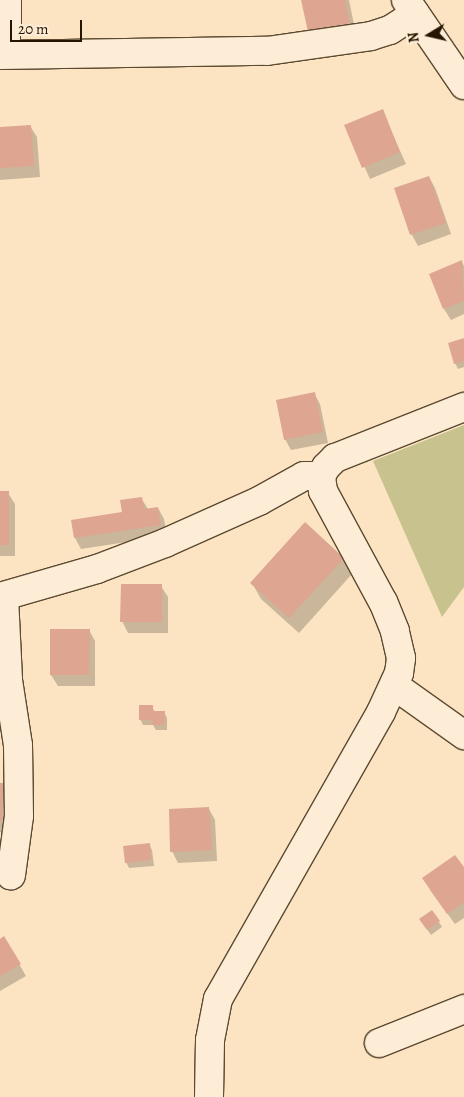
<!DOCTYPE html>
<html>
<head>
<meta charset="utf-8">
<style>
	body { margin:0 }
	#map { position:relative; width:464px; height:1097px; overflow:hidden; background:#fce4c2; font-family:Alegreya,serif }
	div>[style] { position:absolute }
	.green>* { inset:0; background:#c7c28e }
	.shadow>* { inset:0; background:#0003 }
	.building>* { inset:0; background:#dea591 }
	.roads { filter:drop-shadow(1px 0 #5c4a31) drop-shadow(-1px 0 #5c4a31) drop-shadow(0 1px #5c4a31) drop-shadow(0 -1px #5c4a31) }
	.minor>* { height:28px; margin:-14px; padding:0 14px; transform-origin:14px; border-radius:14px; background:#fdedd7 }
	span { translate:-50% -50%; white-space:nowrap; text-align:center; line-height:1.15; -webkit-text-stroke:4px #fdedd7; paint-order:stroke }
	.north { position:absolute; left:404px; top:10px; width:50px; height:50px; -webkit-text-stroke:4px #fdedd7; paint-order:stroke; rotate:261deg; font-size:14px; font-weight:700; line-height:20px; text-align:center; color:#261601 }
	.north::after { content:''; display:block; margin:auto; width:18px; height:22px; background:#261601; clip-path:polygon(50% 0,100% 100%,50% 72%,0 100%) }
	.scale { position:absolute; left:10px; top:20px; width:72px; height:22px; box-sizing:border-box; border:2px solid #261601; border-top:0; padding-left:6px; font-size:15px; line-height:18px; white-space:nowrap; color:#261601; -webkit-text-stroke:4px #fdedd7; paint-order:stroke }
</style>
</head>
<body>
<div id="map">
	<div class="green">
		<i style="clip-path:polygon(464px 425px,464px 587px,442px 617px,373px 461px)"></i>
	</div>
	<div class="shadow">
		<i style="clip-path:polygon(303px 0,349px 0,356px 34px,316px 43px)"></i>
		<i style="clip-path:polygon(382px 111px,406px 164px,370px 179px,346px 126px)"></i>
		<i style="clip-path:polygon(30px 126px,37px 137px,40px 177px,0 180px,0 128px)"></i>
		<i style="clip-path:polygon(429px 177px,435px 188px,451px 234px,418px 246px,412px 235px,395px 189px)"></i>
		<i style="clip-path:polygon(462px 262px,464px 266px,464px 314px,451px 320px,444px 309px)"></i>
		<i style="clip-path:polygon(464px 340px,464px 367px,458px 369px,455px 363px)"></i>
		<i style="clip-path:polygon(314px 393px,320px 404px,328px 443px,291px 450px,285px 439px)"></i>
		<i style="clip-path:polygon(0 493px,8px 493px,15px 504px,15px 556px,0 556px)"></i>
		<i style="clip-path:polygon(141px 498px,148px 509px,158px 508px,164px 519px,167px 536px,81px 549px,75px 538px,72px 521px,123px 513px)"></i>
		<i style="clip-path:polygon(343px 559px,352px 574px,299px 633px,261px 599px,252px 583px)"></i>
		<i style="clip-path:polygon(161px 586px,168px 597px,168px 633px,128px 633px,122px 621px)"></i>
		<i style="clip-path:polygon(89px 630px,95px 641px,95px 686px,58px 686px,51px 675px)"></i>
		<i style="clip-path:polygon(152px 707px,155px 712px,164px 712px,167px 718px,167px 730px,156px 730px,153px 725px,143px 725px,140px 719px)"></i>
		<i style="clip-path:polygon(0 785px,3px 785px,9px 796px,8px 832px,0 832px)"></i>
		<i style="clip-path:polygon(209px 809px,215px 820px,217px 861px,178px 863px,172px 851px)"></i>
		<i style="clip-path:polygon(149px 844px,152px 850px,154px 866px,129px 868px,126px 862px)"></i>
		<i style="clip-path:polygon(464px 869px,464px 918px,455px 924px,430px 890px)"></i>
		<i style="clip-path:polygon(439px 922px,442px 927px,431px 935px,424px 925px)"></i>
		<i style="clip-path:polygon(4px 938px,26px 976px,0 991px,0 940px)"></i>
	</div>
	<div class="building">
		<i style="clip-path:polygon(301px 0,345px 0,350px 23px,308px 32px)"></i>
		<i style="clip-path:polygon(383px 109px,400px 152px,362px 168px,344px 125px)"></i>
		<i style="clip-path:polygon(31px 125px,34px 166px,0 168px,0 127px)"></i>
		<i style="clip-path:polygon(429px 176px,446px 223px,410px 235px,394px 188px)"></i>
		<i style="clip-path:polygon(462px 260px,464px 301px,443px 309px,429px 274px)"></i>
		<i style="clip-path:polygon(464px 338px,464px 361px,454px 364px,448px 343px)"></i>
		<i style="clip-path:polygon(315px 392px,323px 432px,284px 440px,276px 400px)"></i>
		<i style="clip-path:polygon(0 491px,9px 491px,9px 545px,0 545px)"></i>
		<i style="clip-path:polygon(142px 497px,144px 509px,158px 507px,161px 525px,74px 538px,71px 520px,122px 512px,120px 500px)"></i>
		<i style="clip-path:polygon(305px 522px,344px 558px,289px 618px,250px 583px)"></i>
		<i style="clip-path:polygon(121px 584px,162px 584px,162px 622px,120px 622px)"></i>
		<i style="clip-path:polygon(50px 629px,90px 629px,89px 675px,50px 675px)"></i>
		<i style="clip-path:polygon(139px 705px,153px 705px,153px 711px,165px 711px,164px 725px,151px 725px,152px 720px,139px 720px)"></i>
		<i style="clip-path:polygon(0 783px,3px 783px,2px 821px,0 821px)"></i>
		<i style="clip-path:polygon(209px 807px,212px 850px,170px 852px,169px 809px)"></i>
		<i style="clip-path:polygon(150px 843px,151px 860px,125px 863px,123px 846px)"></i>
		<i style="clip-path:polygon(455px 855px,464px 867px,464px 902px,447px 914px,422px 878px)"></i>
		<i style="clip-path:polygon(432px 910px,440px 921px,427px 930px,419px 919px)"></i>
		<i style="clip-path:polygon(4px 936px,21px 964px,0 976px,0 939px)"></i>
	</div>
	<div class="roads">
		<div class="minor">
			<i style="left:406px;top:0;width:103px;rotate:55.7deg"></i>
			<i style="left:6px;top:54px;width:54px;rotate:-88.9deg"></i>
			<i style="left:0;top:55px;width:267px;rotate:-0.9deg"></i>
			<i style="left:267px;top:51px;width:105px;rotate:-8.2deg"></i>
			<i style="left:371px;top:36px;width:20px;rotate:-18deg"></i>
			<i style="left:390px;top:30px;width:30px;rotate:-33deg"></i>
			<i style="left:0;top:597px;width:101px;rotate:-16.1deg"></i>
			<i style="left:97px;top:569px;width:73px;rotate:-20.9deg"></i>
			<i style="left:165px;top:543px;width:103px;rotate:-24.1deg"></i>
			<i style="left:259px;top:501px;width:51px;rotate:-29.1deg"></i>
			<i style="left:304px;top:476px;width:17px"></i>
			<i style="left:4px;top:597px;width:83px;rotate:87.2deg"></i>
			<i style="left:8px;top:680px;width:66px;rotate:81.3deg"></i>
			<i style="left:18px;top:745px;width:71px;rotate:89.2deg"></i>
			<i style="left:19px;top:816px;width:60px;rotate:97.7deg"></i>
			<i style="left:395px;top:686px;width:85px;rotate:35.4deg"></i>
			<i style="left:379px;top:1043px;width:92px;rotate:-21.8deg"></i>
			<i style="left:209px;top:1097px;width:57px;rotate:-89deg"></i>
			<i style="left:210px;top:1040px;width:42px;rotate:-79deg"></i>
			<i style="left:218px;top:999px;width:330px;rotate:-60.4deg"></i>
			<i style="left:381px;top:712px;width:43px;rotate:-65.2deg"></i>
			<i style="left:399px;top:673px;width:15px;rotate:-82deg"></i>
			<i style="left:401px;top:658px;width:28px;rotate:-103deg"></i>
			<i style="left:395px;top:631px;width:31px;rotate:-112deg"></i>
			<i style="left:383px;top:602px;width:126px;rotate:-118.4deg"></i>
			<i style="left:323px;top:491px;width:15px;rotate:-98deg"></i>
			<i style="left:321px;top:476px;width:10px;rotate:-61deg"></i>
			<i style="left:326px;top:467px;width:13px;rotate:-45deg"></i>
			<i style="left:335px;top:458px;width:139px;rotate:-21.6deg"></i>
		</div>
	</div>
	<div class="north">N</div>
	<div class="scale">20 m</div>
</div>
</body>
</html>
